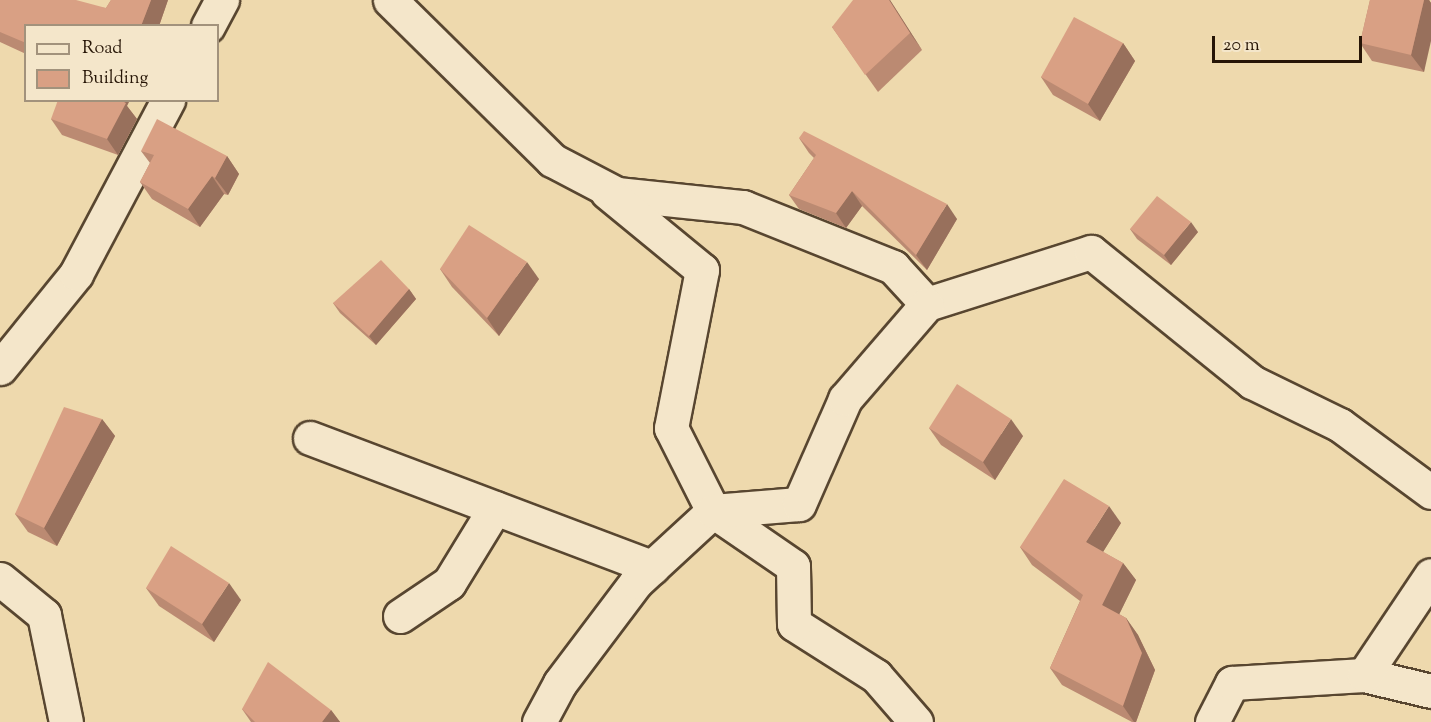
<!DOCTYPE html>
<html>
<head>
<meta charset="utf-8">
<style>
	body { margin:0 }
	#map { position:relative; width:1431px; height:722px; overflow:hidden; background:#eed9ad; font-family:"Sorts Mill Goudy",serif }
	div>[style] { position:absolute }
	.roads { filter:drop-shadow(2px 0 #584630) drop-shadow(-2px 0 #584630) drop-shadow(0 2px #584630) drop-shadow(0 -2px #584630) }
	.street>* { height:33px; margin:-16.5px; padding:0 16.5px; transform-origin:16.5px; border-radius:16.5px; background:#f4e6ca }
	.wall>* { inset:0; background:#bb8a72 }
	.shaded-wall>* { inset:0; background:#98705c }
	.building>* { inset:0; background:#d9a084 }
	span { translate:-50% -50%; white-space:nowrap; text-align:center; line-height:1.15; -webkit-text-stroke:5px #f4e6ca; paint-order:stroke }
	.legend { position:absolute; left:24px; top:24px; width:195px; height:78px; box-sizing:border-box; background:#f4e6ca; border:2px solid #a2927c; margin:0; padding:8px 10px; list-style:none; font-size:18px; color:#261506 }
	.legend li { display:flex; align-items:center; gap:12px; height:30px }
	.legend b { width:30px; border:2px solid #a2927c }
	.scale { position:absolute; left:1212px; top:36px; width:150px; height:27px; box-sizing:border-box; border:3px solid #261506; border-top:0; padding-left:8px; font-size:18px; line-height:21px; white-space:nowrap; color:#261506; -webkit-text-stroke:4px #f4e6ca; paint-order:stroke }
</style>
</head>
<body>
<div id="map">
	<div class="roads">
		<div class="street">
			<i style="left:390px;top:0;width:228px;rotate:44.6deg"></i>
			<i style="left:552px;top:160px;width:73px;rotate:27.6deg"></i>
			<i style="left:617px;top:194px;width:127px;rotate:5.9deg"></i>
			<i style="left:743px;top:207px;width:162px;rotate:21.8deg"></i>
			<i style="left:893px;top:267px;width:50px;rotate:47.4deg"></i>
			<i style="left:927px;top:304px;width:172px;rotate:-17.6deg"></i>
			<i style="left:1091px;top:252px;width:207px;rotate:38.9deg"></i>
			<i style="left:1252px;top:382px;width:98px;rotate:26deg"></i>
			<i style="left:1340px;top:425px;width:113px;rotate:36.4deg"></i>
			<i style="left:208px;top:26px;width:30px;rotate:-62deg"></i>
			<i style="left:0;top:368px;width:121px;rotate:-51deg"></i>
			<i style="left:76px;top:274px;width:197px;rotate:-62.1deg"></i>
			<i style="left:310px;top:438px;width:366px;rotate:20.7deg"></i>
			<i style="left:0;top:579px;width:57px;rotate:39.3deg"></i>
			<i style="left:44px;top:615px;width:109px;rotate:78.4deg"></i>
			<i style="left:400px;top:616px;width:59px;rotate:-34deg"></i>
			<i style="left:449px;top:583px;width:88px;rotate:-58.5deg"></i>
			<i style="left:1364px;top:675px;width:69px;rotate:13.4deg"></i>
			<i style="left:539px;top:722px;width:44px;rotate:-61.7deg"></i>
			<i style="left:560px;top:683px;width:126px;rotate:-53deg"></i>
			<i style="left:636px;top:582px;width:105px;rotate:-42.7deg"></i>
			<i style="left:713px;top:511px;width:93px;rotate:-116.8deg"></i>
			<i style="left:671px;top:428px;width:161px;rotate:-78.9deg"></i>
			<i style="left:702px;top:270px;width:123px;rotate:-140.6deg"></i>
			<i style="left:916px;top:722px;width:61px;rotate:-131deg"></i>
			<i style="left:876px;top:676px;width:97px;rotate:-147.6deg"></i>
			<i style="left:794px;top:624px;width:58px;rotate:-91deg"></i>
			<i style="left:793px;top:566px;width:97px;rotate:-145.5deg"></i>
			<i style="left:713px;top:511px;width:86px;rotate:-4.7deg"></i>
			<i style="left:799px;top:504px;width:115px;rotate:-66.3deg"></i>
			<i style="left:845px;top:399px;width:125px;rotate:-49.2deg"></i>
			<i style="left:1212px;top:722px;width:44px;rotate:-62.9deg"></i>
			<i style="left:1232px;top:683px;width:132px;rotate:-3.5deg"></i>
			<i style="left:1364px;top:675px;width:120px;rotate:-56.2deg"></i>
		</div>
	</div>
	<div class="wall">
		<i style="clip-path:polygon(0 0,106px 8px,111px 0,168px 0,159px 26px,26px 26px,26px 54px,0 42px)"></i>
		<i style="clip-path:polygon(890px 0,922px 50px,878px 92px,832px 27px)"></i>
		<i style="clip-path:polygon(1370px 0,1429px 0,1431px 3px,1424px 72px,1372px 61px,1360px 43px)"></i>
		<i style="clip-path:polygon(1123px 43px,1135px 61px,1100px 121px,1053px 95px,1041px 77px)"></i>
		<i style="clip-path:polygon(127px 106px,137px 119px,118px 155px,62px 135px,51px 119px)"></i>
		<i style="clip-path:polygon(799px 138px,957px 219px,927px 270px,862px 206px,846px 228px,799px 209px,789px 195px,814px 158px,809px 153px)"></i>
		<i style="clip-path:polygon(141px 151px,227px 156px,239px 174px,228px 195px,224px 194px,200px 227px,152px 199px,140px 182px,150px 163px)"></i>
		<i style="clip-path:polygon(1130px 229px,1198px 232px,1171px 265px,1137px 239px)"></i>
		<i style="clip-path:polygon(440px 269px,539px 279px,499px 336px,452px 287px)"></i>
		<i style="clip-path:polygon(409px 289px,416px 299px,376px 345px,340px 313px,333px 303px)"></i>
		<i style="clip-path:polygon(102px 419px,115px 436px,57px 546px,28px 532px,15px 514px)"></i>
		<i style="clip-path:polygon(929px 428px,1023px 436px,995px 480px,941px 445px)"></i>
		<i style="clip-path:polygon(1121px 523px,1103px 552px,1123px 563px,1136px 580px,1119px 614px,1126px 618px,1138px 635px,1155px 670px,1136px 722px,1132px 722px,1062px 685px,1050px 668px,1080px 601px,1032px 565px,1020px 547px)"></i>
		<i style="clip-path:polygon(146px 588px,241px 600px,214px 642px,159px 606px)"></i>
		<i style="clip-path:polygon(242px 709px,331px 710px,340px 722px,251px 722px)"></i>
	</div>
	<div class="shaded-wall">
		<i style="clip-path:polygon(151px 0,168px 0,159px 26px,141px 26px)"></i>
		<i style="clip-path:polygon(889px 0,890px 0,922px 50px,910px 33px)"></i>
		<i style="clip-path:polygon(1424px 0,1429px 0,1431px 3px,1431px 41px,1424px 72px,1411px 55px)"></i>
		<i style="clip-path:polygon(1123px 43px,1135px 61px,1100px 121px,1088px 104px)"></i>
		<i style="clip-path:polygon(116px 100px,130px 100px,127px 106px,137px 119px,118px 155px,107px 139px)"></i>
		<i style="clip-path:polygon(227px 156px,239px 174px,228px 195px,215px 178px)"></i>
		<i style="clip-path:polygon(212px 176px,224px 194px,200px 227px,188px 209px)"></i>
		<i style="clip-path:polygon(852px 191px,862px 206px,846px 228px,836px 213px)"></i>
		<i style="clip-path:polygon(947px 204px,957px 219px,927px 270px,916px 255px)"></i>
		<i style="clip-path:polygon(1191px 222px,1198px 232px,1171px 265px,1164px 255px)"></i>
		<i style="clip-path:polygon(527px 262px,539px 279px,499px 336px,487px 318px)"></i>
		<i style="clip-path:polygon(409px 289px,416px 299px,376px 345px,369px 336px)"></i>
		<i style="clip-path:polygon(102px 419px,115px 436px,57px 546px,44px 528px)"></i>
		<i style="clip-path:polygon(1011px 419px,1023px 436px,995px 480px,983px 462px)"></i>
		<i style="clip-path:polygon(1109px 506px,1121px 523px,1098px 560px,1086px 542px)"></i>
		<i style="clip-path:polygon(1123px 563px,1136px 580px,1115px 623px,1102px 605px)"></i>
		<i style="clip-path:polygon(229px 583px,241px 600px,214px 642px,202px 624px)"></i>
		<i style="clip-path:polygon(1126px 618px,1138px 635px,1155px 670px,1136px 722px,1134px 722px,1123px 706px)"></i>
		<i style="clip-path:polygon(331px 710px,340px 722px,322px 722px)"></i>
	</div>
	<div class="building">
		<i style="clip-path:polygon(0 0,76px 0,106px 8px,111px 0,151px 0,141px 26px,26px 26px,26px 43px,0 32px)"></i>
		<i style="clip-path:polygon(853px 0,889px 0,910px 33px,865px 75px,832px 27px)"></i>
		<i style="clip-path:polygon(1370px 0,1424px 0,1411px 55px,1360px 43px)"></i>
		<i style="clip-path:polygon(1074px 17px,1123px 43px,1088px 104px,1041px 77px)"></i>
		<i style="clip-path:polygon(58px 100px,120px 100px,126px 103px,107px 139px,51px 119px)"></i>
		<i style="clip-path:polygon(157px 119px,227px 156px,215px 178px,212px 176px,188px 209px,140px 182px,154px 155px,141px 151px)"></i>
		<i style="clip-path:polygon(804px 131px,947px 204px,916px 255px,852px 191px,836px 213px,789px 195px,816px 155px,799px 138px)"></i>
		<i style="clip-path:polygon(1157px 196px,1191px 222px,1164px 255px,1130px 229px)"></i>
		<i style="clip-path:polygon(469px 225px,527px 262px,487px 318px,440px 269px)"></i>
		<i style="clip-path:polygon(381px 260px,409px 289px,369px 336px,333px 303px)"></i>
		<i style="clip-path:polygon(957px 384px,1011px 419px,983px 462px,929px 428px)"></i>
		<i style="clip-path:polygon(64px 407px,102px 419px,44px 528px,15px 514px)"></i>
		<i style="clip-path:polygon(1064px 479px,1109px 506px,1086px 542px,1123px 563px,1102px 605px,1126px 618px,1142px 653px,1123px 706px,1050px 668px,1083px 595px,1020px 547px)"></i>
		<i style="clip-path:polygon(171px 546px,229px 583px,202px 624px,146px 588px)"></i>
		<i style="clip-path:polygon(268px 662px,331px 710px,322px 722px,255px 722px,242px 709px)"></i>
	</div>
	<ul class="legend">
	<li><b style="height:8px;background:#f4e6ca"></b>Road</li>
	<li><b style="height:16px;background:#d9a084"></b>Building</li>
	</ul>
	<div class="scale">20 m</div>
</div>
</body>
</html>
